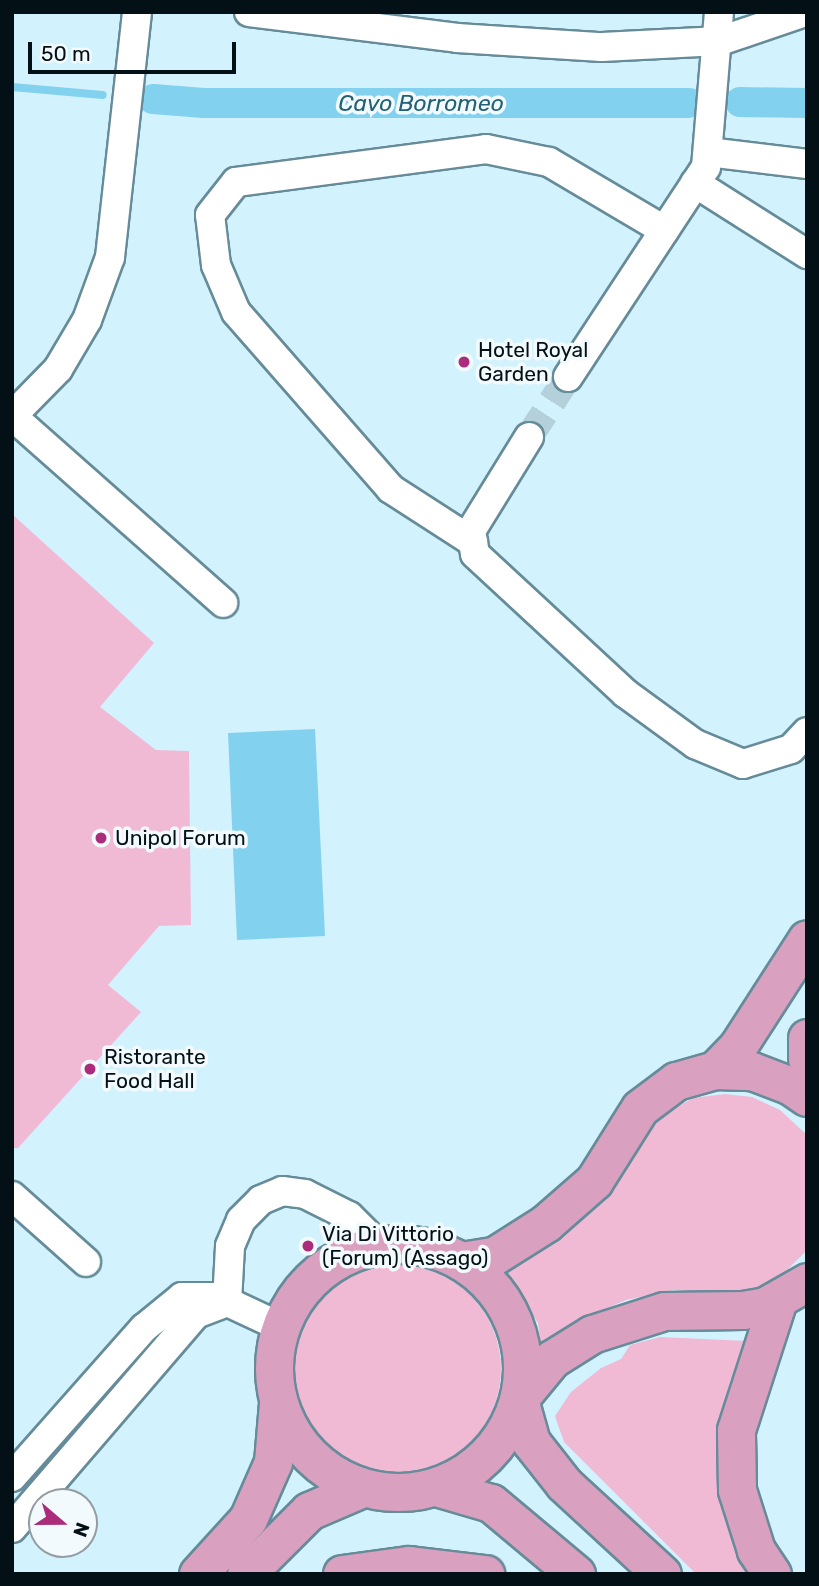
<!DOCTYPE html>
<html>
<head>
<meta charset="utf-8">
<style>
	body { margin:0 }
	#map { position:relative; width:819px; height:1586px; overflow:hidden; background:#d2f2fe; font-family:Rubik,sans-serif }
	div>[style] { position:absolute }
	.green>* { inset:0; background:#f0bad5 }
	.round { border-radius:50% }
	.water>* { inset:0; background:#82d2ef }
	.stream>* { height:8px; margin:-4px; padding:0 4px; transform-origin:4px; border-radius:4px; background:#82d2ef }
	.canal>* { height:30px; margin:-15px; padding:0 15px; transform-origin:15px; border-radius:15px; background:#82d2ef }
	.minor-tunnel>* { height:28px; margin-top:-14px; transform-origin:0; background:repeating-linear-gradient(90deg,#b3d0db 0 28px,transparent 0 42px) }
	.roads { filter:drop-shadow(2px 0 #668b99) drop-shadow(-2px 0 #668b99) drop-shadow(0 2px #668b99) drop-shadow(0 -2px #668b99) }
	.minor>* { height:28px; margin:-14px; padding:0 14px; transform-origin:14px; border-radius:14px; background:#fff }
	.major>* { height:37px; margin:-18.5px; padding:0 18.5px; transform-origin:18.5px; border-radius:18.5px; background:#daa0c0 }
	.major>.ring { margin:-18.5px; padding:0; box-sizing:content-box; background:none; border:37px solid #daa0c0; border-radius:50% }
	.dots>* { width:19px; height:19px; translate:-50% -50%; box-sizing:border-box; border:4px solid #f3fafd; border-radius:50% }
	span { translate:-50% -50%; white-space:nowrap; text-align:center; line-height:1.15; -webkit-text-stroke:7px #f3fafd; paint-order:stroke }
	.poi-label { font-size:21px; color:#031015 }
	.left { translate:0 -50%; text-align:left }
	.water-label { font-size:23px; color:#216075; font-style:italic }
	.frame { position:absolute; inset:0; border:14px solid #031015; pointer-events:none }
	.north { position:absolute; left:28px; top:1488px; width:70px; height:70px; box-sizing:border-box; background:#f3fafd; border:2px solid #939ca0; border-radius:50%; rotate:110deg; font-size:19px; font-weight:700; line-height:28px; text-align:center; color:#031015 }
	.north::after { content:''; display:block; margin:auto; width:24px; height:32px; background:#ab2c7b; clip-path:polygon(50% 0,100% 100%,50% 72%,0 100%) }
	.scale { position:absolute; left:28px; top:42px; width:208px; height:32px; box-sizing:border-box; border:4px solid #031015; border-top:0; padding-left:9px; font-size:21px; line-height:24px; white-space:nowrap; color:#031015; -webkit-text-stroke:5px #f3fafd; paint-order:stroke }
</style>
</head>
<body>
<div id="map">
	<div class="green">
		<i style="clip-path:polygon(12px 514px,154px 643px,100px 707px,156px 750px,189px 751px,191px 925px,159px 926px,108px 985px,141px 1012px,18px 1148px,12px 1148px)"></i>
		<i style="clip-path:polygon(725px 1094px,752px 1097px,780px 1110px,806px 1134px,807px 1250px,777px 1280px,741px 1294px,673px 1290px,626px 1300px,574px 1322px,541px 1348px,538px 1323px,503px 1271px,547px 1247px,598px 1204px,622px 1175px,643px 1134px,663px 1115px,693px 1098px)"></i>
		<i class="round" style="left:293px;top:1265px;width:208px;height:208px"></i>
		<i style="clip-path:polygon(660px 1337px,748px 1341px,730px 1381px,722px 1417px,750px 1574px,696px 1574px,564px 1442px,555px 1416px,571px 1392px,601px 1368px,621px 1359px,630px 1345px)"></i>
	</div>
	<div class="water">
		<i style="clip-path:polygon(315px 729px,325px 936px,237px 940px,228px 733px)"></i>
	</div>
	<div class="stream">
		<i style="left:12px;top:87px;width:91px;rotate:5deg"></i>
	</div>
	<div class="canal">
		<i style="left:153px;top:99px;width:51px;rotate:4.5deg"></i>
		<i style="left:204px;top:103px;width:485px"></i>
		<i style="left:740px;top:102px;width:67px;rotate:0.9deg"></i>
	</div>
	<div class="minor-tunnel">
		<i style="left:529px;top:437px;width:72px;rotate:-57deg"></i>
	</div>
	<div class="roads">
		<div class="minor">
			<i style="left:249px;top:12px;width:210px;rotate:7.1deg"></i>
			<i style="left:457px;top:38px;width:145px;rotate:3.6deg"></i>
			<i style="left:602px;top:47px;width:118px;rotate:-2.9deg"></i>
			<i style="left:720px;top:41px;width:90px;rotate:-18.8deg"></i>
			<i style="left:708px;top:152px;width:100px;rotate:6.9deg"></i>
			<i style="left:695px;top:183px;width:133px;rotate:32.4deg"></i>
			<i style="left:568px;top:377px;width:251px;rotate:-56.7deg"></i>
			<i style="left:706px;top:167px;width:156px;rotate:-85.2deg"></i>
			<i style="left:12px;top:416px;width:66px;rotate:-45.6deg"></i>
			<i style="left:58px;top:369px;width:57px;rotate:-59.4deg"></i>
			<i style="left:87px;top:320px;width:67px;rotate:-69.9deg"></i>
			<i style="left:110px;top:257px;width:246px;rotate:-83.7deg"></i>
			<i style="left:12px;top:416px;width:282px;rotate:41.5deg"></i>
			<i style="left:529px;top:437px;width:110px;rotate:121.7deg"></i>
			<i style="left:471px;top:531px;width:23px;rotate:80deg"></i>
			<i style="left:475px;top:554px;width:205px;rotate:42.8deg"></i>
			<i style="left:625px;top:693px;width:87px;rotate:36.1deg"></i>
			<i style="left:695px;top:744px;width:52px;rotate:22.6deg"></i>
			<i style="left:743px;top:764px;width:50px;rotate:-17.4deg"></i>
			<i style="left:791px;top:749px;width:23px;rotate:-47deg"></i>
			<i style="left:473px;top:542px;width:98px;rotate:-147.1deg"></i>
			<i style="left:391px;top:489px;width:235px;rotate:-131.2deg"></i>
			<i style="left:236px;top:312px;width:51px;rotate:-113.1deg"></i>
			<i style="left:216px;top:265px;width:50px;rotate:-96.8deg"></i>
			<i style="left:210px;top:215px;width:42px;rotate:-51.8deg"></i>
			<i style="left:236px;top:182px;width:252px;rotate:-7.5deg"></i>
			<i style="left:486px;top:149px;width:64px;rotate:11.7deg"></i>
			<i style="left:549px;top:162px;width:134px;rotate:30.6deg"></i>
			<i style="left:12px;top:1196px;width:99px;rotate:41.7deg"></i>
			<i style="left:227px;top:1302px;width:56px;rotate:-86.9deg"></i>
			<i style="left:230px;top:1246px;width:28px;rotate:-67deg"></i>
			<i style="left:241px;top:1220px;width:28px;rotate:-45deg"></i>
			<i style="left:261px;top:1200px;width:23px;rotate:-23deg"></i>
			<i style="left:282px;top:1191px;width:23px;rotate:7deg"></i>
			<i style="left:305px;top:1194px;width:49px;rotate:26.6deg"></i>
			<i style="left:349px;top:1216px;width:41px;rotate:45deg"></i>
			<i style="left:12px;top:1477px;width:199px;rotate:-48.5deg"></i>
			<i style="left:144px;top:1328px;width:49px;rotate:-39.2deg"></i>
			<i style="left:182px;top:1297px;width:35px"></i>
			<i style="left:217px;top:1297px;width:71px;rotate:25.1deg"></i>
			<i style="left:12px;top:1528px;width:282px;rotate:-49.3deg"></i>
			<i style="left:196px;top:1314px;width:33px;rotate:-21deg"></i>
		</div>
		<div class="major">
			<i style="left:807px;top:1038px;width:21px;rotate:90deg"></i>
			<i style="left:715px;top:1070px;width:33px;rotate:-46deg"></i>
			<i style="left:738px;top:1046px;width:127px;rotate:-57.2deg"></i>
			<i class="ring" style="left:274px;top:1244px;width:211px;height:211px"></i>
			<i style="left:461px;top:1261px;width:33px;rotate:-9deg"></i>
			<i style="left:494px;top:1256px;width:62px;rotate:-32.4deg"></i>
			<i style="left:546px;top:1223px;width:64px;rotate:-41.2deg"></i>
			<i style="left:594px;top:1181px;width:86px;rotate:-57.8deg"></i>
			<i style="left:640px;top:1108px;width:45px;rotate:-36.9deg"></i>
			<i style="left:676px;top:1081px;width:41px;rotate:-15.8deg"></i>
			<i style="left:715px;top:1070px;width:37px;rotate:2deg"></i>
			<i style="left:752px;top:1071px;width:42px;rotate:21deg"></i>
			<i style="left:791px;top:1086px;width:19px;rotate:35deg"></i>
			<i style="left:519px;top:1399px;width:52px;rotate:-50.5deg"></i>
			<i style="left:552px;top:1359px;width:47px;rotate:-32deg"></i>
			<i style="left:592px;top:1334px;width:76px;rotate:-17.7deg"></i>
			<i style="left:664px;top:1311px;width:79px;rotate:-0.7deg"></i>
			<i style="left:743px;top:1310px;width:22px;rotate:-10deg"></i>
			<i style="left:765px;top:1306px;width:48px;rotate:-29.7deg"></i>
			<i style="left:519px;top:1399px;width:45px;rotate:74.4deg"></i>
			<i style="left:531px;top:1442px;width:53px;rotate:51.8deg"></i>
			<i style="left:564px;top:1484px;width:133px;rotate:42.6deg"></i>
			<i style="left:436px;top:1487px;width:57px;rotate:16.2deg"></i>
			<i style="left:491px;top:1503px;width:111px;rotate:39.9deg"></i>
			<i style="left:198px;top:1574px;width:74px;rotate:-47.7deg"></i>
			<i style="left:248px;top:1519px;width:62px;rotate:-66.3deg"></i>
			<i style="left:273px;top:1462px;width:60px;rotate:-85.2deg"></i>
			<i style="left:246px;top:1574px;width:89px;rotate:-45deg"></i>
			<i style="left:309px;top:1511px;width:59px;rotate:-23.1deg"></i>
			<i style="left:342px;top:1574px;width:68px;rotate:-7.7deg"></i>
			<i style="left:409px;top:1565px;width:77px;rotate:6.8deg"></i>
			<i style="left:772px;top:1574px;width:29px;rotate:-124deg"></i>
			<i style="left:756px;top:1550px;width:63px;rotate:-107.6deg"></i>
			<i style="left:737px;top:1490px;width:60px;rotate:-91deg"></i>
			<i style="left:736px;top:1430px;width:137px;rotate:-72.1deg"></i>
		</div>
	</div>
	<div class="dots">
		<i style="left:464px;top:362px;background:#ab2c7b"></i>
		<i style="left:101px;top:838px;background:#ab2c7b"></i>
		<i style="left:90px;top:1069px;background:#ab2c7b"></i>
		<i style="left:308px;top:1246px;background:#ab2c7b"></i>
	</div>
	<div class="poi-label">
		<span class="left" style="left:478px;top:362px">Hotel Royal<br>Garden</span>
		<span class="left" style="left:115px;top:838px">Unipol Forum</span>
		<span class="left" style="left:104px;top:1069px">Ristorante<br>Food Hall</span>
		<span class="left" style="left:322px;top:1246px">Via Di Vittorio<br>(Forum) (Assago)</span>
	</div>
	<div class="water-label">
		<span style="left:421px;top:103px">Cavo Borromeo</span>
	</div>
	<div class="frame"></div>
	<div class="north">N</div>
	<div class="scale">50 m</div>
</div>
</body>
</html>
